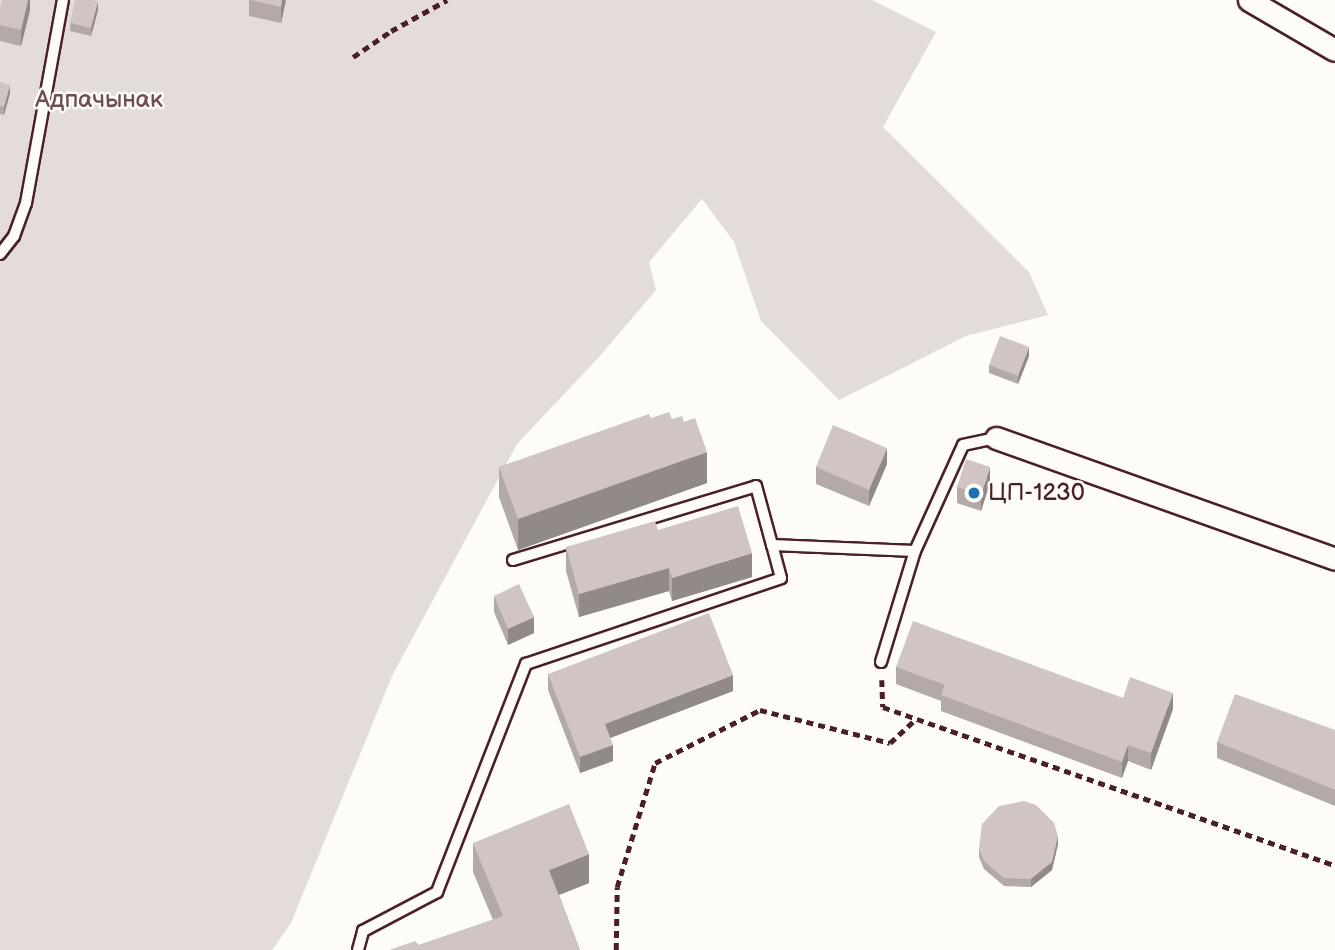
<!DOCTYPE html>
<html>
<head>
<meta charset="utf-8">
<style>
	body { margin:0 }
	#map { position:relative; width:1335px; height:950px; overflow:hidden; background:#fdfcf7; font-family:"Balsamiq Sans",sans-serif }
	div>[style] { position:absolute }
	.green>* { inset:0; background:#e3dcda }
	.path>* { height:4.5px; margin-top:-2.25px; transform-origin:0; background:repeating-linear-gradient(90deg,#4a1f2b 0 7px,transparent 0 12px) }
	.roads { filter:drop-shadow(2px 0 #4a1f2b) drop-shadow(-2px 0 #4a1f2b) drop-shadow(0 2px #4a1f2b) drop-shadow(0 -2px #4a1f2b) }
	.service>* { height:10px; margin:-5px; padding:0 5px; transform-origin:5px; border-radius:5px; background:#fdfcf7 }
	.minor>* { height:21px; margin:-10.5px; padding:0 10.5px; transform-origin:10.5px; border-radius:10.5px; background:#fdfcf7 }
	.wall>* { inset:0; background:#b3a9a9 }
	.shaded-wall>* { inset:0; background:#928a89 }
	.building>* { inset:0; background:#d0c5c4 }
	.dots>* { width:19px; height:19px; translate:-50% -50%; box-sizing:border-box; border:4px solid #fdfcf7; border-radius:50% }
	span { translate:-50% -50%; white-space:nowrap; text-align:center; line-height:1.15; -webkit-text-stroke:5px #fdfcf7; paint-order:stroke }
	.park-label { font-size:24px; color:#704e57 }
	.poi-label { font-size:24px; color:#4a1f2b }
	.left { translate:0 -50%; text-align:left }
</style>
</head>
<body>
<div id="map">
	<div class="green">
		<i style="clip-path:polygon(0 0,872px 0,936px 32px,883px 127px,1029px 272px,1048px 315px,966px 336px,839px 400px,761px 321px,734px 242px,702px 199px,649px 262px,656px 290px,600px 356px,517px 444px,392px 676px,291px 923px,272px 950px,0 950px)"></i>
	</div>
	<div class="path">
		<i style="left:353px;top:57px;width:46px;rotate:-34.4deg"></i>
		<i style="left:391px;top:31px;width:64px;rotate:-29deg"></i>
		<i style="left:882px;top:680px;width:27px;rotate:88deg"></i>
		<i style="left:883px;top:707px;width:479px;rotate:19.3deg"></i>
		<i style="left:616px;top:950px;width:63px;rotate:-89.1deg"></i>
		<i style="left:617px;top:887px;width:130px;rotate:-73deg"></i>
		<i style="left:655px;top:763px;width:118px;rotate:-26.8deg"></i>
		<i style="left:760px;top:710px;width:134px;rotate:14.2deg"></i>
		<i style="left:890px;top:743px;width:35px;rotate:-43deg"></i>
	</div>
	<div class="roads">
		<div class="service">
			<i style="left:0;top:254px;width:23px;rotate:-52deg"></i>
			<i style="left:14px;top:236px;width:35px;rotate:-70deg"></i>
			<i style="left:26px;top:203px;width:206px;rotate:-79.7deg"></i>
			<i style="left:513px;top:560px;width:254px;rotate:-16.9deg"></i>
			<i style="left:756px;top:486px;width:61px;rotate:74.8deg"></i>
			<i style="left:772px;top:545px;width:143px;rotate:2.4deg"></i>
			<i style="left:881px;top:662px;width:116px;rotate:-73deg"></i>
			<i style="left:915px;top:551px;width:116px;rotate:-65.6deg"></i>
			<i style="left:963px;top:445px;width:34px;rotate:-12deg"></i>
			<i style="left:358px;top:950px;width:20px;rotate:-75deg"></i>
			<i style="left:363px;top:931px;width:84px;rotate:-27.8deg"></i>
			<i style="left:437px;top:892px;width:245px;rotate:-68.7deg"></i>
			<i style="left:526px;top:664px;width:269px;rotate:-18.6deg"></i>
			<i style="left:781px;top:578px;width:34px;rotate:-105deg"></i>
		</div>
		<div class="minor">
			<i style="left:1249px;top:0;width:99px;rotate:30.2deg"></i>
			<i style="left:996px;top:438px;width:360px;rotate:19.6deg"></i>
		</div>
	</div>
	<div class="wall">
		<i style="clip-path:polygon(30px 0,30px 10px,21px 46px,0 41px,0 8px)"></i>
		<i style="clip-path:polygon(249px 0,286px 0,281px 23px,249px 16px)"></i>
		<i style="clip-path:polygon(98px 10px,91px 36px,70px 31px,70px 23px)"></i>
		<i style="clip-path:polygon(0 82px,10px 93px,4px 115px,0 114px)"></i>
		<i style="clip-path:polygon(1029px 356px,1018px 384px,989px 373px,989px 365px)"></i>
		<i style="clip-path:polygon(651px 418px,672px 419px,707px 483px,518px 550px,499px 497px,499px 467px)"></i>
		<i style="clip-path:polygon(887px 464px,869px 506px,816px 484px,816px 467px)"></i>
		<i style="clip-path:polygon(990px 483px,981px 511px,957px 503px,957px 487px)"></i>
		<i style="clip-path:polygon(658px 530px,752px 577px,672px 601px,669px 591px,579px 617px,566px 571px,566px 547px)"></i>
		<i style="clip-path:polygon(494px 596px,534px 633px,508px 645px,494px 612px)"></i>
		<i style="clip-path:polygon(896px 667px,1123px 698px,1173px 709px,1151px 770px,1128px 761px,1122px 778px,941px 711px,941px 701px,896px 684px)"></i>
		<i style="clip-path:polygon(548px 674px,733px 691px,610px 738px,613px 761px,580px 773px,548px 690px)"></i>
		<i style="clip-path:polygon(1335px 730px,1335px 806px,1217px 758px,1217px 742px)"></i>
		<i style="clip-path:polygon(473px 843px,589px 883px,559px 895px,580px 950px,419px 945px,493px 920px,473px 872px)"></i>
		<i style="clip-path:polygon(1058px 844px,1052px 870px,1031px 887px,1004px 886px,984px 869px,979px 857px,979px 849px)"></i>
	</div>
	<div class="shaded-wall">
		<i style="clip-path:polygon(28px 0,30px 0,30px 10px,21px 46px,21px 30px)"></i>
		<i style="clip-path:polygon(282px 0,286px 0,281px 23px,281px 7px)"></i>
		<i style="clip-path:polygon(98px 1px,98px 10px,91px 36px,91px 28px)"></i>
		<i style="clip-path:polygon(10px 85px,10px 93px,4px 115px,4px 107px)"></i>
		<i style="clip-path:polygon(1029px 347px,1029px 356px,1018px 384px,1018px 376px)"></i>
		<i style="clip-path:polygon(887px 448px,887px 464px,869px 506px,869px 490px)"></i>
		<i style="clip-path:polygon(707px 452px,707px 483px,518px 550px,518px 519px)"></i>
		<i style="clip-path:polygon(990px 467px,990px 483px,981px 511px,981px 495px)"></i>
		<i style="clip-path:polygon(752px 553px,752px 577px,672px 601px,672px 578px)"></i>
		<i style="clip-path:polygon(669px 568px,669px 591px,579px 617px,579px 594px)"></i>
		<i style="clip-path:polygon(534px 617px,534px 633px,508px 645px,508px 629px)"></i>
		<i style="clip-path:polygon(733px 675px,733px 691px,605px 740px,605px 724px)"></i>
		<i style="clip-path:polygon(1173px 693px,1173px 709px,1151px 770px,1151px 753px)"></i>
		<i style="clip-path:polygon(613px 745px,613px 761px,580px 773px,580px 757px)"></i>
		<i style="clip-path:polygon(1128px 745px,1128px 761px,1122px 778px,1122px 762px)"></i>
		<i style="clip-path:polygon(1058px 836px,1058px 844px,1052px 870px,1031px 887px,1031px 879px)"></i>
		<i style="clip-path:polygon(589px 854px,589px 883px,549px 899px,549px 870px)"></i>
	</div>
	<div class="building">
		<i style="clip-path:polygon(2px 0,28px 0,21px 30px,0 25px,0 8px)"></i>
		<i style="clip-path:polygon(75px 0,92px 0,98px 1px,91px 28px,70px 23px)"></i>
		<i style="clip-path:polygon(251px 0,282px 0,281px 7px)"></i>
		<i style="clip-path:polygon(0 82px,10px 85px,4px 107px,0 106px)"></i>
		<i style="clip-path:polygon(1000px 336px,1029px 347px,1018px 376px,989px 365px)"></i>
		<i style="clip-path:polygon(669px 412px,672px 419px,682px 416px,684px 422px,695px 418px,707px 452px,518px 519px,499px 467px,649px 414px,651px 418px)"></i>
		<i style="clip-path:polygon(833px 425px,887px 448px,869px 490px,816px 467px)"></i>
		<i style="clip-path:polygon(966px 459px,990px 467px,981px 495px,957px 487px)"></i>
		<i style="clip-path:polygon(738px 506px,752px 553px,672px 578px,669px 568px,579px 594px,566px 547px,655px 521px,658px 530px)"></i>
		<i style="clip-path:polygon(519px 584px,534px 617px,508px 629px,494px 596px)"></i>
		<i style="clip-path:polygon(709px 613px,733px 675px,605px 724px,613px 745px,580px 757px,548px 674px)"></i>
		<i style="clip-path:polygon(913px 621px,1123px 698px,1130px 677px,1173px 693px,1151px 753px,1128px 745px,1122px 762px,941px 695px,945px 685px,896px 667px)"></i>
		<i style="clip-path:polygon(1235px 694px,1335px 730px,1335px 790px,1217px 742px)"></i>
		<i style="clip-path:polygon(1024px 801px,1036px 805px,1054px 823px,1058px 836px,1052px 862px,1031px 879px,1004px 878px,984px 861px,979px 849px,982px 824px,999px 806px)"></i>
		<i style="clip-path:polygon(569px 804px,589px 854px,549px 870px,580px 950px,389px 950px,415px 941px,419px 945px,503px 916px,473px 843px)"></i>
	</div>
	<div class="dots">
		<i style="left:974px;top:493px;background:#1f6fb2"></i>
	</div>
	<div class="park-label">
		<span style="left:99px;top:100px">Адпачынак</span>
	</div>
	<div class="poi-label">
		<span class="left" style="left:988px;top:493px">ЦП-1230</span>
	</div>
</div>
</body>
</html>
